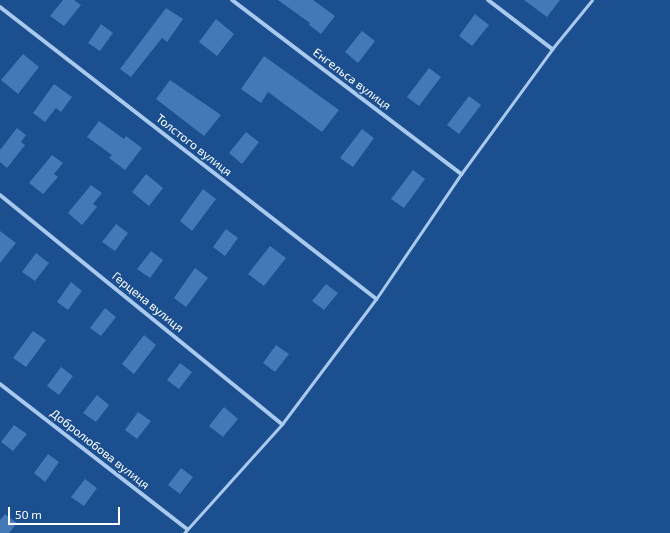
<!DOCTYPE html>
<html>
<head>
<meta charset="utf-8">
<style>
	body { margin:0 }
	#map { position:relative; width:670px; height:533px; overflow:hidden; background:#1b4f8f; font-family:"Exo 2",sans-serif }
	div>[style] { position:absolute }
	.building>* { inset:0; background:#4478b7 }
	.service>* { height:3px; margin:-1.5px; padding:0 1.5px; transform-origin:1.5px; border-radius:1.5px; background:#a9c9ee }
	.minor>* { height:4px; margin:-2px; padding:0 2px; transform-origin:2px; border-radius:2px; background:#a9c9ee }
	span { translate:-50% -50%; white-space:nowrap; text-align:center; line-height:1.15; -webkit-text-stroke:3px #1b4f8f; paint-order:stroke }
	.street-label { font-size:12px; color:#fff }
	.scale { position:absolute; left:8px; top:507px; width:112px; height:18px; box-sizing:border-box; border:2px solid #fff; border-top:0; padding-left:5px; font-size:12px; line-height:14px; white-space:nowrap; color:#fff; -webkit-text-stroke:3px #1b4f8f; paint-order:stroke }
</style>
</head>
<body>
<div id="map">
	<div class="building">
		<i style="clip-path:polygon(63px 0,74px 0,81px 5px,64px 26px,50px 16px)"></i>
		<i style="clip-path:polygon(278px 0,313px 0,335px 16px,321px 34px,309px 25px,310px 23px)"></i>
		<i style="clip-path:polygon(524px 0,560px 0,547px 17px)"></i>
		<i style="clip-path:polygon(166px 8px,183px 19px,167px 42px,162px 38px,131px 77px,120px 69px)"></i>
		<i style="clip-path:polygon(475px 14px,489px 25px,472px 46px,459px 36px)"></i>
		<i style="clip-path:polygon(216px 19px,234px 34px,217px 56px,199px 42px)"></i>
		<i style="clip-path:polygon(101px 24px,113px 33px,100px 51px,88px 43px)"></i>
		<i style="clip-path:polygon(362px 31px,375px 41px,358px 63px,345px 52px)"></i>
		<i style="clip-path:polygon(23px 54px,39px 67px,18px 94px,1px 80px)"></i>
		<i style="clip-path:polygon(264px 56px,339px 110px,322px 132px,268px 92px,261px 103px,241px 89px)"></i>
		<i style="clip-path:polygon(429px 68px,441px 77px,419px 106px,407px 97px)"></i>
		<i style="clip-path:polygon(170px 80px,221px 115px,204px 136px,156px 99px)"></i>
		<i style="clip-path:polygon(54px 84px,72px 97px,61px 112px,56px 108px,45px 122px,33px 113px)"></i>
		<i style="clip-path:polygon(469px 96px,481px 105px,459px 134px,447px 125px)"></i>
		<i style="clip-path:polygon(99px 121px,124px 139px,126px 136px,142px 148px,125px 170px,109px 158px,112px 155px,87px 137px)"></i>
		<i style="clip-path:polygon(17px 128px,26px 135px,21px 142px,25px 145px,7px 168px,0 162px,0 150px)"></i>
		<i style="clip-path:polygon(362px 129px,374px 138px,353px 167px,340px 158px)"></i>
		<i style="clip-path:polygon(246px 132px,259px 142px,242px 164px,229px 153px)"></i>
		<i style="clip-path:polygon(52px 155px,63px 163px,54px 174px,58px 177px,43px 194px,29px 183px)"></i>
		<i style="clip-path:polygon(413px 170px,425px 179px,404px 208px,391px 199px)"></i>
		<i style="clip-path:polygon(146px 174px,163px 188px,149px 206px,132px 192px)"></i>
		<i style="clip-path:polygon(91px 185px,102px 193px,93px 204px,97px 207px,82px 225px,68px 213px)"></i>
		<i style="clip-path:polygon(203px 189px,216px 199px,192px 231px,180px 221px)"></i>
		<i style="clip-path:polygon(116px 224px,128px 233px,115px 251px,102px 242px)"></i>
		<i style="clip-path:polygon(226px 229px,238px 238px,225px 256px,213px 247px)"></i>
		<i style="clip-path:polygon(0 231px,16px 243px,0 263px)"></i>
		<i style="clip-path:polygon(270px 246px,286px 258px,264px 286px,248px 274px)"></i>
		<i style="clip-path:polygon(151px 251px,163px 260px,150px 278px,137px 269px)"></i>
		<i style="clip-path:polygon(36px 253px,49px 263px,35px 281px,22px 272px)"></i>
		<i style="clip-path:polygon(195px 268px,208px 278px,186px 307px,174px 298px)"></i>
		<i style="clip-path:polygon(71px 282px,82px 291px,68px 310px,57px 302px)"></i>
		<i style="clip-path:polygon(326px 284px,338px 293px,324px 310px,312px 301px)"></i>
		<i style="clip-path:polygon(105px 308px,116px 317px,101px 336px,90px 328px)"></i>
		<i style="clip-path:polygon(33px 331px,46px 340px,26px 367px,13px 358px)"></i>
		<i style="clip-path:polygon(144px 335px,156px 345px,134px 374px,122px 364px)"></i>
		<i style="clip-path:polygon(276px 345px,289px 354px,275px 372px,263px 363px)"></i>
		<i style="clip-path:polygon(180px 363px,192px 372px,179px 389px,167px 380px)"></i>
		<i style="clip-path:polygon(61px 367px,73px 376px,59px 395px,47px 386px)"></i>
		<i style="clip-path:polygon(97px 395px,109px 405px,96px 422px,83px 413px)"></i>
		<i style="clip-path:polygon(224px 407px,238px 419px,223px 437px,209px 426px)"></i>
		<i style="clip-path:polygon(138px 412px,151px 421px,137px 439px,125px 430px)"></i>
		<i style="clip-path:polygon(14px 425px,27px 434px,13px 451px,1px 442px)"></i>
		<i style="clip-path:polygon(48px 454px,59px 462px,45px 482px,34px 473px)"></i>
		<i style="clip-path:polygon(181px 468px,193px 477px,180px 494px,168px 485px)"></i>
		<i style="clip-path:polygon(85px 479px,97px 488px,84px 506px,71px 497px)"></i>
		<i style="clip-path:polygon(5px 514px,17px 523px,9px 533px,0 533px,0 520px)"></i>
	</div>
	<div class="service">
		<i style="left:184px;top:533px;width:147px;rotate:-48deg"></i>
		<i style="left:282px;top:424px;width:156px;rotate:-53.1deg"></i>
		<i style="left:376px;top:299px;width:151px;rotate:-55.8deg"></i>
		<i style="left:461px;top:174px;width:155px;rotate:-53.9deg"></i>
		<i style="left:552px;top:49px;width:63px;rotate:-50.8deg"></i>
	</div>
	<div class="minor">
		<i style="left:232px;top:0;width:288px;rotate:37.2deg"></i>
		<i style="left:488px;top:0;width:81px;rotate:37.4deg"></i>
		<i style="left:0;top:7px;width:476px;rotate:37.8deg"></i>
		<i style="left:0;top:195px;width:363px;rotate:39.1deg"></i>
		<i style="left:0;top:384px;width:237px;rotate:37.8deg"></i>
	</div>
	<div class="street-label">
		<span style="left:352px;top:79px;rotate:37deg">Енгельса вулиця</span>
		<span style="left:194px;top:145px;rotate:38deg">Толстого вулиця</span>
		<span style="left:148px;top:302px;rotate:39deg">Герцена вулиця</span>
		<span style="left:100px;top:449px;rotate:38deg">Добролюбова вулиця</span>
	</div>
	<div class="scale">50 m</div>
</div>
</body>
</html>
